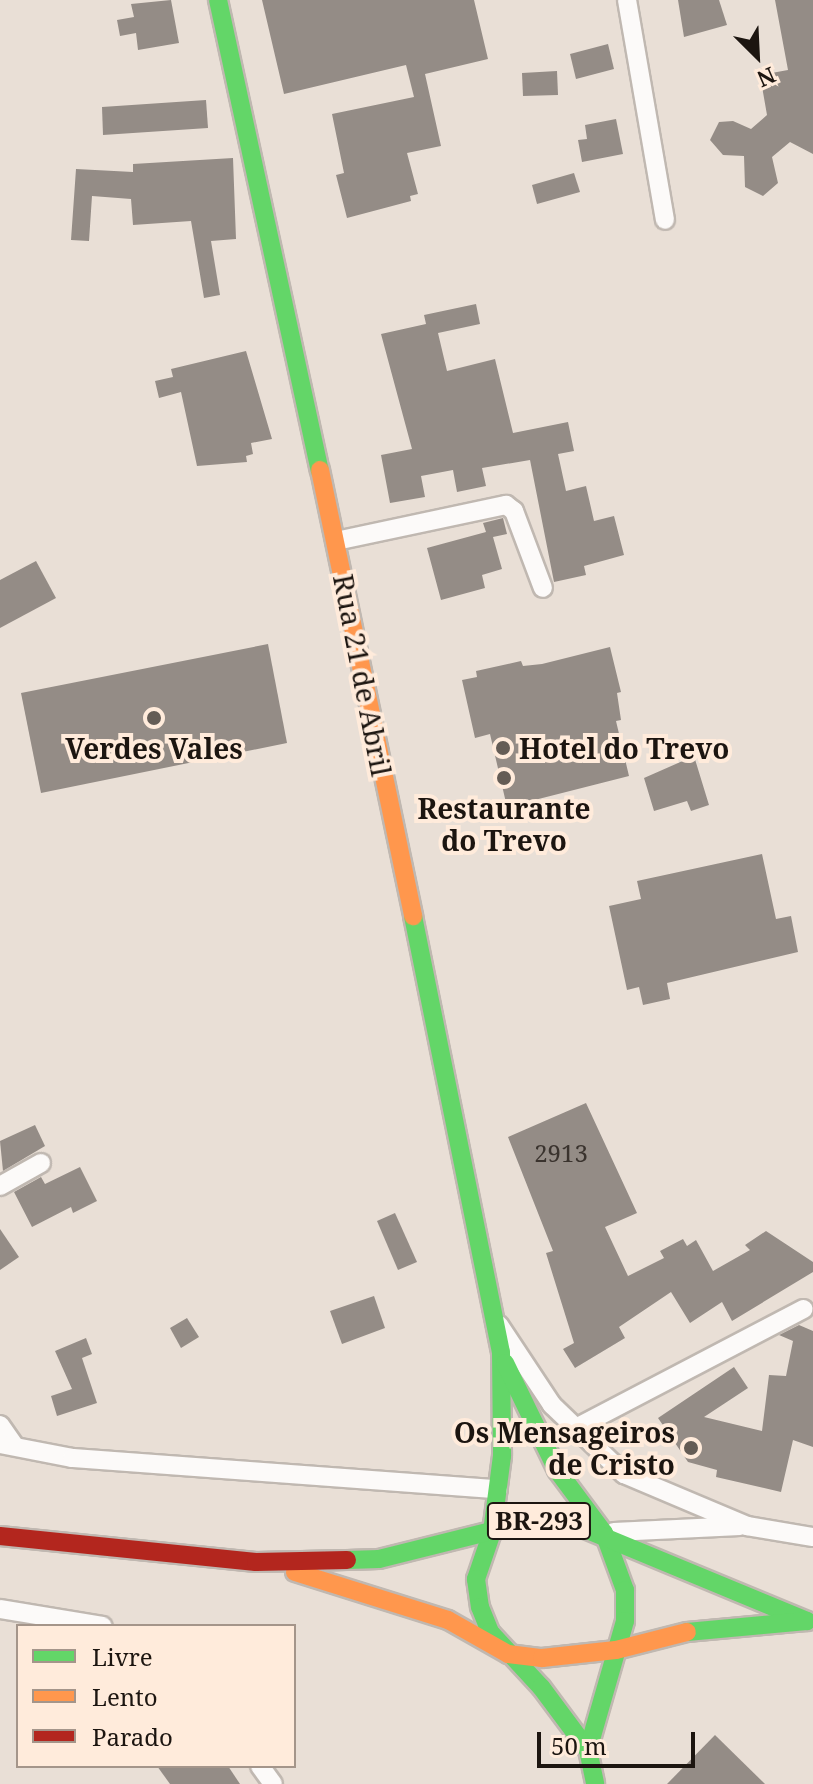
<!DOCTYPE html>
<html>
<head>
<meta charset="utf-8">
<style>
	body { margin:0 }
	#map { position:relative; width:813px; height:1784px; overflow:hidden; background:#e9dfd6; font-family:"Noto Serif",serif }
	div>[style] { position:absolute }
	.building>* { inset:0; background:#948c86 }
	.roads { filter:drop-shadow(2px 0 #c0b8b1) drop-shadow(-2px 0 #c0b8b1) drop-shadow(0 2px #c0b8b1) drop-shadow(0 -2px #c0b8b1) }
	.street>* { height:18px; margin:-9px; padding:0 9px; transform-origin:9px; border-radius:9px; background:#fcfaf9 }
	.fast>* { height:18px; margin:-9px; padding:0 9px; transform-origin:9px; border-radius:9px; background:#63d668 }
	.slow>* { height:18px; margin:-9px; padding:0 9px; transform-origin:9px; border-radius:9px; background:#ff974d }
	.jam>* { height:18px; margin:-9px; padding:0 9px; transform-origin:9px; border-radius:9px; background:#b3261e }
	.dots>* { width:22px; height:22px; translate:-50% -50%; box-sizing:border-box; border:4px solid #ffebdb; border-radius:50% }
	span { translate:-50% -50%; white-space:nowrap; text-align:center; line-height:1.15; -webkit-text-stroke:8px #ffebdb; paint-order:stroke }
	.number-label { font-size:24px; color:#3a332e }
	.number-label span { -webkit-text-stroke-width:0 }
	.shield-label span { padding:2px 6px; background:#ffebdb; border:2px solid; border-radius:6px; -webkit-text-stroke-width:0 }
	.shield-label { font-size:26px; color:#1c1510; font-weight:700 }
	.street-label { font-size:28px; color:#1c1510 }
	.poi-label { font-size:28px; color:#1c1510; font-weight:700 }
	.left { translate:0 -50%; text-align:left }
	.right { translate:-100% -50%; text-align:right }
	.legend { position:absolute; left:16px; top:1624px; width:280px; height:144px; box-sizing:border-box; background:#ffebdb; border:2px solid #a4958a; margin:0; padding:10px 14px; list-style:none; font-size:24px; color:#1c1510 }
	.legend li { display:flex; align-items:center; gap:16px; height:40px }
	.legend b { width:40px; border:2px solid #a4958a }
	.north { position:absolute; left:717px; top:16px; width:80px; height:80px; -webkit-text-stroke:6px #ffebdb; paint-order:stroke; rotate:156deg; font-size:22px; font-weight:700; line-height:32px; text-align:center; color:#1c1510 }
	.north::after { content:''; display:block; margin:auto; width:28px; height:36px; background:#1c1510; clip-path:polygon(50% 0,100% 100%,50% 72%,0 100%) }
	.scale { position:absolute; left:537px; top:1732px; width:158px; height:36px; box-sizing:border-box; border:4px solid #1c1510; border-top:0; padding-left:10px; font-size:24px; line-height:28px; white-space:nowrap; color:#1c1510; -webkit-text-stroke:6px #ffebdb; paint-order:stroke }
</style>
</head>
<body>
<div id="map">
	<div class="building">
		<i style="clip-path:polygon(171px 0,179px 43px,138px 50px,136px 33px,120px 36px,117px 20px,134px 17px,131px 4px)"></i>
		<i style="clip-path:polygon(262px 0,474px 0,488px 59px,425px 74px,441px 146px,407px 153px,418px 194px,410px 196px,411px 201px,347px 218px,336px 175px,344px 173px,332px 114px,414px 97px,406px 65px,284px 94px)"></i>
		<i style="clip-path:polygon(678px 0,719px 0,727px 25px,684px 37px)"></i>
		<i style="clip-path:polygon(775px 0,813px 0,813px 154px,790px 142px,772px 157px,778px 183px,763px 196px,745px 187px,744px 156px,723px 155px,710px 140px,719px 122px,733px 121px,751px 129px,767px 115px,760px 75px,788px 70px)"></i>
		<i style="clip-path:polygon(608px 44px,614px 69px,576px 79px,570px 54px)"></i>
		<i style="clip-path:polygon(557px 71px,558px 95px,523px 96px,522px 73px)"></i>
		<i style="clip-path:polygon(206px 100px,208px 128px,103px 135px,102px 107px)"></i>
		<i style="clip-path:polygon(616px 119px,623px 154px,582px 162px,578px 140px,587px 139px,585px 125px)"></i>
		<i style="clip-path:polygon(233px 158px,236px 239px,211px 241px,220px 295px,204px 298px,191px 221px,133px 225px,131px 199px,92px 196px,89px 241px,71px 240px,76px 169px,133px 172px,133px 164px)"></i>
		<i style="clip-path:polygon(574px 173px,580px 192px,537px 204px,532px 185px)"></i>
		<i style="clip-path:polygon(476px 304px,480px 324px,438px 333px,447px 371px,495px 359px,513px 433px,568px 422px,574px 451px,558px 454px,566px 491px,586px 486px,594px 521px,614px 516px,624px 555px,584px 566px,586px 575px,554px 582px,530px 460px,482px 468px,486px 486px,457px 492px,453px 470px,421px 476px,425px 497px,390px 503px,381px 455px,412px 449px,381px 334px,426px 324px,424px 315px)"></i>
		<i style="clip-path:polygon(246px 351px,272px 439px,251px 443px,253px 454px,246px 456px,247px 462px,197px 466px,181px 392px,159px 398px,155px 381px,173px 377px,171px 369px)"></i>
		<i style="clip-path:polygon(503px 518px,507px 534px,493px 537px,502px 569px,482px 575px,485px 588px,441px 600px,427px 548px,486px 532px,483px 523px)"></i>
		<i style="clip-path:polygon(36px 561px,56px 598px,0 628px,0 580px)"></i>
		<i style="clip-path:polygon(268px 644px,287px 743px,41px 793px,21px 693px)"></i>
		<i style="clip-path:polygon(610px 647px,621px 692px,617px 693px,621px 720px,616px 721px,629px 776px,507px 807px,490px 734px,475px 738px,462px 680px,477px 677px,476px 671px,521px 661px,523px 666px,542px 664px)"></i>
		<i style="clip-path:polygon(694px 756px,709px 805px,691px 811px,687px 801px,654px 811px,644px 778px)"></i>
		<i style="clip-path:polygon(762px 854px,776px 919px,791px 916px,798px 952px,667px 983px,670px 999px,643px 1005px,639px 987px,627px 990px,609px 906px,641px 899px,637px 881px)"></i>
		<i style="clip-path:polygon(586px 1103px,637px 1213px,605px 1227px,628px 1276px,664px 1258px,660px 1251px,683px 1239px,687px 1246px,696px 1240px,713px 1271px,750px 1250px,745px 1245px,766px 1231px,813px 1262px,813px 1272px,732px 1321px,722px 1302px,690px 1323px,671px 1292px,619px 1327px,625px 1338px,575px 1368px,563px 1349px,574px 1343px,546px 1253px,553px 1251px,508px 1137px)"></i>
		<i style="clip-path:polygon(35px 1125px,45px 1146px,3px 1171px,0 1141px)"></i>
		<i style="clip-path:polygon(80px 1167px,97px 1201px,73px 1213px,71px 1207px,32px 1227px,14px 1192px,41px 1177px,45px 1184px)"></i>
		<i style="clip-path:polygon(395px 1213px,417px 1262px,398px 1270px,377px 1221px)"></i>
		<i style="clip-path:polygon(0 1229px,19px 1257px,0 1270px)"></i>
		<i style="clip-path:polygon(374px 1296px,385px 1328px,342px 1344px,330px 1311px)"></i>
		<i style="clip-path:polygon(187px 1318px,199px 1337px,181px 1348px,170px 1328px)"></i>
		<i style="clip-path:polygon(799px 1325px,813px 1331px,813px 1447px,793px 1440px,781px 1492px,716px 1477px,717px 1470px,688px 1462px,658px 1418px,734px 1367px,748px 1388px,704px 1417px,762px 1431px,769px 1375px,786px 1376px,793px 1341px,779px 1335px)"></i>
		<i style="clip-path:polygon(86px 1338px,92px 1354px,82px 1358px,97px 1403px,57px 1416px,51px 1396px,72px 1389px,55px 1351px)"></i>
		<i style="clip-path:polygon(715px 1735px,765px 1784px,667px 1784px)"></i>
		<i style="clip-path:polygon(157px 1766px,228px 1766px,240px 1784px,170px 1784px)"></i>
	</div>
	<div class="roads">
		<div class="street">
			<i style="left:627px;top:0;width:223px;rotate:80.2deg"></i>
			<i style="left:336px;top:541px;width:174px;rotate:-12deg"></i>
			<i style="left:506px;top:505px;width:10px;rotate:37deg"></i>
			<i style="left:514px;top:511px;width:82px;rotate:69.4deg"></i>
			<i style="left:0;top:1186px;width:47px;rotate:-29.3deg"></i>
			<i style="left:499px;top:1325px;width:96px;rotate:56.5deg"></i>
			<i style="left:552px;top:1405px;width:100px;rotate:43.8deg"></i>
			<i style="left:624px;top:1474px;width:134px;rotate:22.9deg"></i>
			<i style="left:747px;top:1526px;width:67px;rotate:9.5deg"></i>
			<i style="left:0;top:1425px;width:24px;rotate:55deg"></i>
			<i style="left:574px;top:1429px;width:259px;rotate:-27.6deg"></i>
			<i style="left:0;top:1444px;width:73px;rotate:11deg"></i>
			<i style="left:72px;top:1458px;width:427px;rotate:4.2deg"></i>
			<i style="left:614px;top:1532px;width:126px;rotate:-2.7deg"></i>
			<i style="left:0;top:1609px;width:104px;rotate:9.4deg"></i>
			<i style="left:260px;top:1766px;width:22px;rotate:54deg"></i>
		</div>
		<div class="fast">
			<i style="left:218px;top:0;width:481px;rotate:77.8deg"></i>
			<i style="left:413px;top:916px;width:445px;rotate:78.6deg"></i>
			<i style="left:501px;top:1352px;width:104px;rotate:89.4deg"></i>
			<i style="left:502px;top:1456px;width:77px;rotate:97.5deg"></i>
			<i style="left:492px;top:1532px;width:50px;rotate:108.8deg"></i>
			<i style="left:476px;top:1579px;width:28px;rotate:82deg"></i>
			<i style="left:480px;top:1607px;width:27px;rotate:68deg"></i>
			<i style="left:490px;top:1632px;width:75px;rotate:47.2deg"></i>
			<i style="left:541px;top:1687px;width:79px;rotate:53.3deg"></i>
			<i style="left:588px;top:1750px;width:35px;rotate:78deg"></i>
			<i style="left:505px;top:1363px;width:119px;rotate:64.1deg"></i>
			<i style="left:557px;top:1470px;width:79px;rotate:53.3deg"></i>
			<i style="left:604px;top:1533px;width:61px;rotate:69.8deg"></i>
			<i style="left:625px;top:1590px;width:31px;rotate:90deg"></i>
			<i style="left:625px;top:1621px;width:134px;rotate:106deg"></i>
			<i style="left:347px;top:1560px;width:32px;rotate:-2deg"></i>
			<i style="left:379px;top:1559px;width:157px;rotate:-14deg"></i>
			<i style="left:531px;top:1521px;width:37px;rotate:2deg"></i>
			<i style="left:568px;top:1522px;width:259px;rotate:22.5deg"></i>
			<i style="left:687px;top:1632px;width:120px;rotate:-5.3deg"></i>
		</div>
		<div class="slow">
			<i style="left:320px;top:470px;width:456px;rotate:78.2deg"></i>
			<i style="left:295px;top:1572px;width:160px;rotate:17.4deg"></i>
			<i style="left:448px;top:1620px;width:69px;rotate:29.5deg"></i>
			<i style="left:508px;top:1654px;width:34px;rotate:7deg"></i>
			<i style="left:542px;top:1658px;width:74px;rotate:-6.2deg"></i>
			<i style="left:616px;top:1650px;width:73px;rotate:-14.2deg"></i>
		</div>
		<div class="jam">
			<i style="left:0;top:1536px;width:257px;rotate:5.8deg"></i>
			<i style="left:256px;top:1562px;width:91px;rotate:-1.3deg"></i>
		</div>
	</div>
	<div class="dots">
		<i style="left:154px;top:718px;background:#645c55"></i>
		<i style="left:503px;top:748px;background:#645c55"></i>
		<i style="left:504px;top:778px;background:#645c55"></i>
		<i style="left:691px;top:1448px;background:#645c55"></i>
	</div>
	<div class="number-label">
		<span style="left:561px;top:1153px">2913</span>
	</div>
	<div class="shield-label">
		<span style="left:539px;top:1521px">BR-293</span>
	</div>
	<div class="street-label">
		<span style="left:363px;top:675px;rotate:79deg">Rua 21 de Abril</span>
	</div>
	<div class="poi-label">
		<span style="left:154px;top:748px">Verdes Vales</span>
		<span class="left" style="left:519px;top:748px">Hotel do Trevo</span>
		<span style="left:504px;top:824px">Restaurante<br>do Trevo</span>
		<span class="right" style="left:675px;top:1448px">Os Mensageiros<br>de Cristo</span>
	</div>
	<ul class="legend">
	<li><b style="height:10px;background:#63d668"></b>Livre</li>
	<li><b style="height:10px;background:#ff974d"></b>Lento</li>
	<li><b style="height:10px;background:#b3261e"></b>Parado</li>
	</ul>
	<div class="north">N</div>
	<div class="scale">50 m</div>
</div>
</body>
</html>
